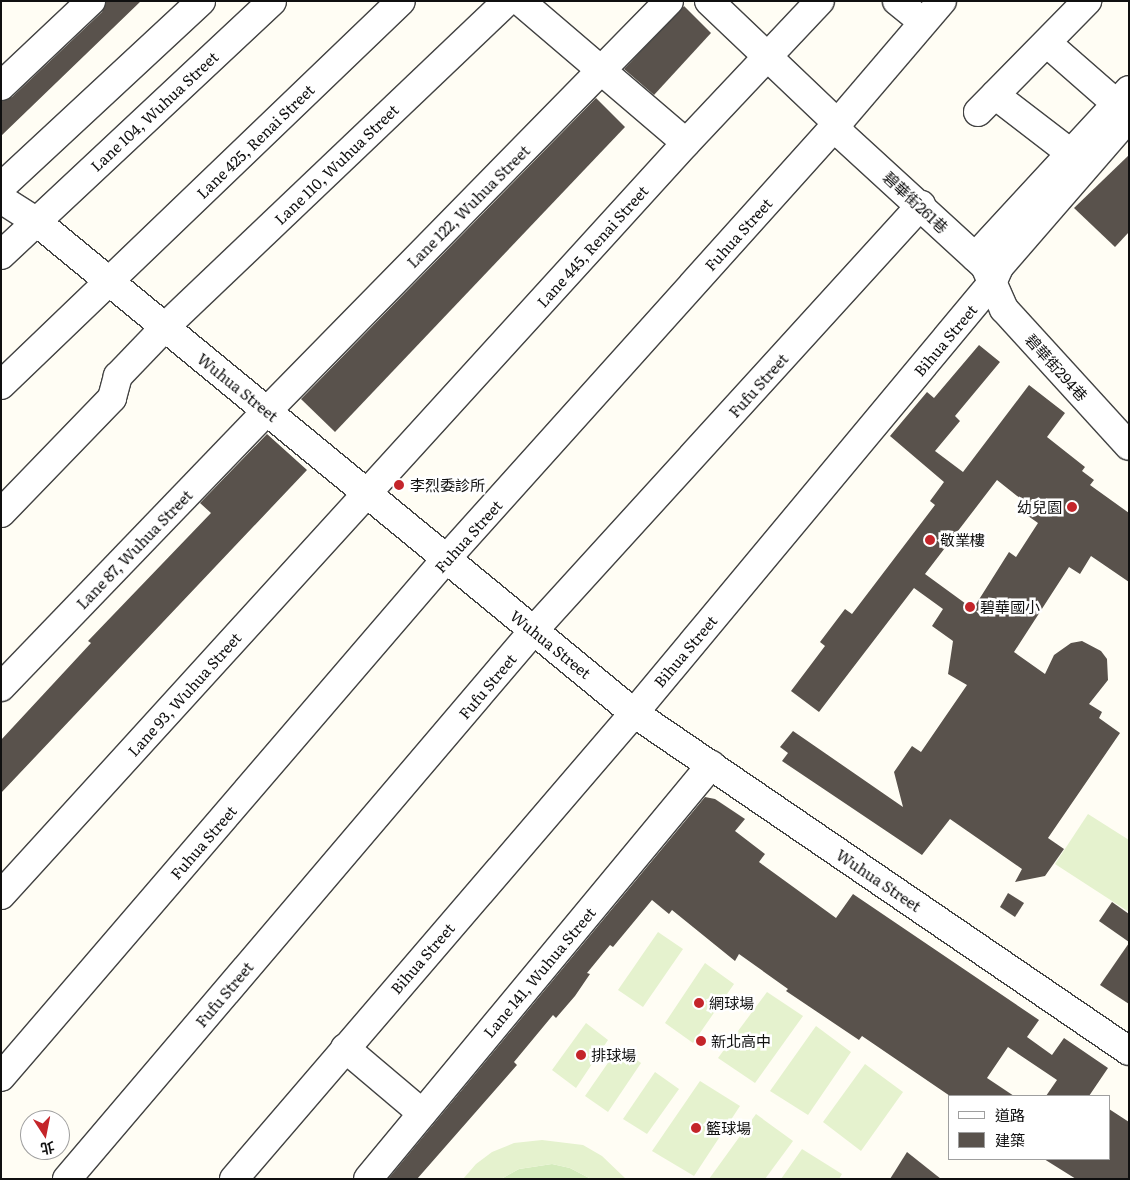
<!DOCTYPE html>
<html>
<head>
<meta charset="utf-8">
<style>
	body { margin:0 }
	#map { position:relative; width:1130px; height:1180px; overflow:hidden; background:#fffdf4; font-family:Literata,"Noto Sans TC",serif }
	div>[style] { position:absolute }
	.green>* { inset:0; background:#d4ebbc }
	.pitch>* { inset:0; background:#e5f2ce }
	.building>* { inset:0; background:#59524c }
	.roads { filter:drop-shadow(1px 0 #434343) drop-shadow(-1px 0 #434343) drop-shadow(0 1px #434343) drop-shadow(0 -1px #434343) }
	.minor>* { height:28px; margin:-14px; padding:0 14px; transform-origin:14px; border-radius:14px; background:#fff }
	.dots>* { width:14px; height:14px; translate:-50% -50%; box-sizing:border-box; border:2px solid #fff; border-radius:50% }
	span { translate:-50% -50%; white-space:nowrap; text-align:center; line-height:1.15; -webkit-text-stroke:5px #fff; paint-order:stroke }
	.street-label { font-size:15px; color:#101010 }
	.poi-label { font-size:15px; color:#101010 }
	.left { translate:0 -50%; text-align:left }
	.right { translate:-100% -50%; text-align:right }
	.frame { position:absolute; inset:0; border:2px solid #101010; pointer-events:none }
	.legend { position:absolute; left:948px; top:1095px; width:162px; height:65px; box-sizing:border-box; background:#fff; border:1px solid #9f9f9f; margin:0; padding:6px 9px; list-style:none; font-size:15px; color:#101010 }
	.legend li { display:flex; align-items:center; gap:10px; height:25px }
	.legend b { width:25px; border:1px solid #9f9f9f }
	.north { position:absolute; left:20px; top:1110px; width:50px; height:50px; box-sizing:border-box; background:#fff; border:1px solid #9f9f9f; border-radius:50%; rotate:169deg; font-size:14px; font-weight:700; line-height:20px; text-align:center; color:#101010 }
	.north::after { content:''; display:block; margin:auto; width:18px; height:22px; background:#c4252a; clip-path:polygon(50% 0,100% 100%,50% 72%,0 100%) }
</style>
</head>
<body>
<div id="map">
	<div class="green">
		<i style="clip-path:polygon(552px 1164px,570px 1168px,591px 1179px,501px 1179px,519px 1169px)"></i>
	</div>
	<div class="pitch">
		<i style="clip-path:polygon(1088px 814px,1129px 840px,1129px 912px,1055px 864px)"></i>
		<i style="clip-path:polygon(658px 932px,683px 949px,643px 1007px,618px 990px)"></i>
		<i style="clip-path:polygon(705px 963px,734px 984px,693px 1043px,665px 1023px)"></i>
		<i style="clip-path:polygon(767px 992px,803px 1016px,755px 1083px,718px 1058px)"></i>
		<i style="clip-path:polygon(586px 1023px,608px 1040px,576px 1088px,552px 1070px)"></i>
		<i style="clip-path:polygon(816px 1026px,851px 1052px,808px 1115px,770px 1091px)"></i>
		<i style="clip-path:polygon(619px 1047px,641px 1063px,608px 1112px,585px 1096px)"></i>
		<i style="clip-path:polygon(865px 1064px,903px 1092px,861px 1151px,823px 1122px)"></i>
		<i style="clip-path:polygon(655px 1072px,679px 1089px,647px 1134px,623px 1119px)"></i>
		<i style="clip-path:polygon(700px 1081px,740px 1106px,694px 1176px,652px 1151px)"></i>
		<i style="clip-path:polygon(756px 1114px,793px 1141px,765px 1179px,709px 1179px)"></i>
		<i style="clip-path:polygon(542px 1140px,583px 1145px,602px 1156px,626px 1179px,591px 1179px,570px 1168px,552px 1164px,519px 1169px,501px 1179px,463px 1179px,476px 1164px,492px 1152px,514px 1143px)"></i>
		<i style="clip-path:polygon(802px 1149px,842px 1174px,839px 1179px,781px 1179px)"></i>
	</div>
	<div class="building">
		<i style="clip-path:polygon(106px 1px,141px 1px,1px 136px,1px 101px,12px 97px,102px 12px)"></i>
		<i style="clip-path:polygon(684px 6px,711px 33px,654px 95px,624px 69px)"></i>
		<i style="clip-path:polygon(596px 98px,625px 127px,335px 432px,301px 399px)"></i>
		<i style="clip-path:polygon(1129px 155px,1129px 232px,1115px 247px,1074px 208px)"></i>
		<i style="clip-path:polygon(evenodd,979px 345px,1000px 362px,955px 416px,960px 421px,935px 451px,963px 472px,1029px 385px,1065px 413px,1047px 437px,1085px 467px,1082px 471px,1094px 480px,1090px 485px,1129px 513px,1129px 582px,1091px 556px,1080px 574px,1069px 567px,1014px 652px,1045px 674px,1054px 655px,1071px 643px,1082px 641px,1101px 651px,1107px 659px,1108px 680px,1089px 704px,1102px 712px,1099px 718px,1120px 733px,1048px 838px,1064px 849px,1045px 876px,1015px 882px,1022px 869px,950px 819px,922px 855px,782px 761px,788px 753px,780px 747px,793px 731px,903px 807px,894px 772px,912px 746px,921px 752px,967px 685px,948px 674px,953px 641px,932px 626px,943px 609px,914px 588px,819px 712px,791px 691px,825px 646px,820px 642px,845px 609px,852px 614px,935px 505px,930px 501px,944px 482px,890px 436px,927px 392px,934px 398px,979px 345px,997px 480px,1026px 503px,1021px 511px,1038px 523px,1016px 557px,1009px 552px,973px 609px,925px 574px,997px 480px)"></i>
		<i style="clip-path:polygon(267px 434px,307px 470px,1px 793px,1px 740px,91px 643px,88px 641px,211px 513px,200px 503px)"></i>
		<i style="clip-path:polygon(705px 797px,715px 799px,745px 819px,735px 831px,765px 854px,759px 862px,836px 918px,853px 894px,1039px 1020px,1027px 1037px,1052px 1055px,1064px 1038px,1108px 1068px,1089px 1096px,1046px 1096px,1057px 1080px,1008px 1047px,987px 1078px,1014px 1096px,950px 1096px,862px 1036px,859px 1040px,786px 991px,788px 989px,739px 954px,735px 961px,672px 910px,669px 914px,652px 900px,613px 947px,610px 945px,587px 973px,590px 974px,575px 996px,556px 1018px,553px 1015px,514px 1062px,517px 1065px,417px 1179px,388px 1179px)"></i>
		<i style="clip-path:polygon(1008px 893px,1024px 903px,1015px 917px,1000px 907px)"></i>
		<i style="clip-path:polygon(1112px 902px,1129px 914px,1129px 942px,1099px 921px)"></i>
		<i style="clip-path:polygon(1129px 943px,1129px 1004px,1100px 985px)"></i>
		<i style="clip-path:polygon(1109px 1109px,1129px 1122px,1129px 1179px,1076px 1179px,1044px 1159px,1109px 1159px)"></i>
		<i style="clip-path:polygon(907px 1152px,941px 1179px,890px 1179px)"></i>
	</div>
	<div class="roads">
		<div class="minor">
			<i style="left:520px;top:1px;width:218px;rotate:40.5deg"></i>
			<i style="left:709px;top:1px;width:168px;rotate:43.6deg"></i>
			<i style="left:831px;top:117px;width:22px;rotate:58deg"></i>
			<i style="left:843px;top:136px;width:193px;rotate:42.5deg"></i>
			<i style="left:985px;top:266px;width:47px;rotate:66.2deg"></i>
			<i style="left:1004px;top:309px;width:185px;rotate:47.6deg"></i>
			<i style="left:897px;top:1px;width:33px;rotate:39deg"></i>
			<i style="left:1047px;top:43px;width:108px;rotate:41.2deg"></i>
			<i style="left:1px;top:86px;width:124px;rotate:-43.4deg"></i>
			<i style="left:995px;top:95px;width:113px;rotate:37.5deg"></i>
			<i style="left:978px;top:112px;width:156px;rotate:-45.5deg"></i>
			<i style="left:1px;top:187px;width:273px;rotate:-42.9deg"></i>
			<i style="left:1px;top:199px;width:43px;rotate:32.6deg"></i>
			<i style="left:37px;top:222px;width:773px;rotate:39.44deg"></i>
			<i style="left:634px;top:713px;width:599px;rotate:34.33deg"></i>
			<i style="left:1px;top:255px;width:371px;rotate:-43.1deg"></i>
			<i style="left:975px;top:257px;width:227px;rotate:-47.3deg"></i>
			<i style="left:1px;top:385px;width:554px;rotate:-43.83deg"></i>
			<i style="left:1px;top:513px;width:160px;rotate:-46deg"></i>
			<i style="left:112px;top:398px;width:23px;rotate:-75deg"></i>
			<i style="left:118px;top:376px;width:68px;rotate:-46.2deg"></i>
			<i style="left:165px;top:327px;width:472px;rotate:-43.6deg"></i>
			<i style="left:1px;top:687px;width:383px;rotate:-46.1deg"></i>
			<i style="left:267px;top:411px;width:574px;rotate:-45.56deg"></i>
			<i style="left:1px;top:895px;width:1017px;rotate:-47.67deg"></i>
			<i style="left:686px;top:143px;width:195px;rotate:-46.7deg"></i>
			<i style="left:345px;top:1048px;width:101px;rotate:40.2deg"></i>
			<i style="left:1px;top:1077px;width:683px;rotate:-49.34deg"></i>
			<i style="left:446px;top:559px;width:583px;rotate:-48.06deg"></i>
			<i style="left:836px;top:125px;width:163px;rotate:-49.5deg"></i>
			<i style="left:67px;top:1179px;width:721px;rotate:-49.61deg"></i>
			<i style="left:534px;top:630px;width:575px;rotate:-47.68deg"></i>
			<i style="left:234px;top:1179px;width:614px;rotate:-49.36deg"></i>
			<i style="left:634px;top:713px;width:560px;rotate:-50.22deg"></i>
			<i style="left:992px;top:283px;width:17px;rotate:-66deg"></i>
			<i style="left:999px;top:267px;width:198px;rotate:-49.1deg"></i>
			<i style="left:368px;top:1179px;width:538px;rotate:-50.36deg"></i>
		</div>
	</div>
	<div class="dots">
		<i style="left:399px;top:485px;background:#c4252a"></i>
		<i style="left:1072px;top:507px;background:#c4252a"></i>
		<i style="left:930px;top:540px;background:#c4252a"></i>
		<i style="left:970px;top:607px;background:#c4252a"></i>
		<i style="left:699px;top:1003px;background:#c4252a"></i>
		<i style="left:701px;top:1041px;background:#c4252a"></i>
		<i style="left:581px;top:1055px;background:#c4252a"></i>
		<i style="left:696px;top:1128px;background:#c4252a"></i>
	</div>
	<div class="street-label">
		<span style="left:154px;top:111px;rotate:-43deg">Lane 104, Wuhua Street</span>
		<span style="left:255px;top:141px;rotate:-44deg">Lane 425, Renai Street</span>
		<span style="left:336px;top:164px;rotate:-44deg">Lane 110, Wuhua Street</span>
		<span style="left:916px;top:202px;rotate:43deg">碧華街261巷</span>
		<span style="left:468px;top:206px;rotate:-45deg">Lane 122, Wuhua Street</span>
		<span style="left:738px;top:234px;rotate:-48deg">Fuhua Street</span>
		<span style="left:592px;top:246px;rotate:-48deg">Lane 445, Renai Street</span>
		<span style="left:945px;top:340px;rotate:-50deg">Bihua Street</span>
		<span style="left:1057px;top:367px;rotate:48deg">碧華街294巷</span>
		<span style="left:758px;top:385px;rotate:-48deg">Fufu Street</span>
		<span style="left:238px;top:387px;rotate:39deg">Wuhua Street</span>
		<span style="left:468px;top:536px;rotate:-48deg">Fuhua Street</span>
		<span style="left:134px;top:549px;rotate:-46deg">Lane 87, Wuhua Street</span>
		<span style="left:551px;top:644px;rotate:39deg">Wuhua Street</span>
		<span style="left:685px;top:651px;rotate:-50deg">Bihua Street</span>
		<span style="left:487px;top:686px;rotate:-50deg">Fufu Street</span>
		<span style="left:184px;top:694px;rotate:-48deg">Lane 93, Wuhua Street</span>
		<span style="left:203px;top:842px;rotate:-49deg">Fuhua Street</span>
		<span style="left:879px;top:880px;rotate:34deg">Wuhua Street</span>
		<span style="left:422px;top:958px;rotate:-49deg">Bihua Street</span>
		<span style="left:539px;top:972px;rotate:-50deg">Lane 141, Wuhua Street</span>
		<span style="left:224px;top:994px;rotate:-50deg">Fufu Street</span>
	</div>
	<div class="poi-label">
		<span class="left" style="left:410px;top:485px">李烈委診所</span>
		<span class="right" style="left:1062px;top:507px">幼兒園</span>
		<span class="left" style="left:940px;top:540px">敬業樓</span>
		<span class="left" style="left:980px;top:607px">碧華國小</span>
		<span class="left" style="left:709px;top:1003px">網球場</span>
		<span class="left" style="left:711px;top:1041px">新北高中</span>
		<span class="left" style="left:591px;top:1055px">排球場</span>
		<span class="left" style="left:706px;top:1128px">籃球場</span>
	</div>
	<div class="frame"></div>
	<ul class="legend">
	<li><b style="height:6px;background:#fff"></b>道路</li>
	<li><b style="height:14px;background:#59524c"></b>建築</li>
	</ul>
	<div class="north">北</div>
</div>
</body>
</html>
